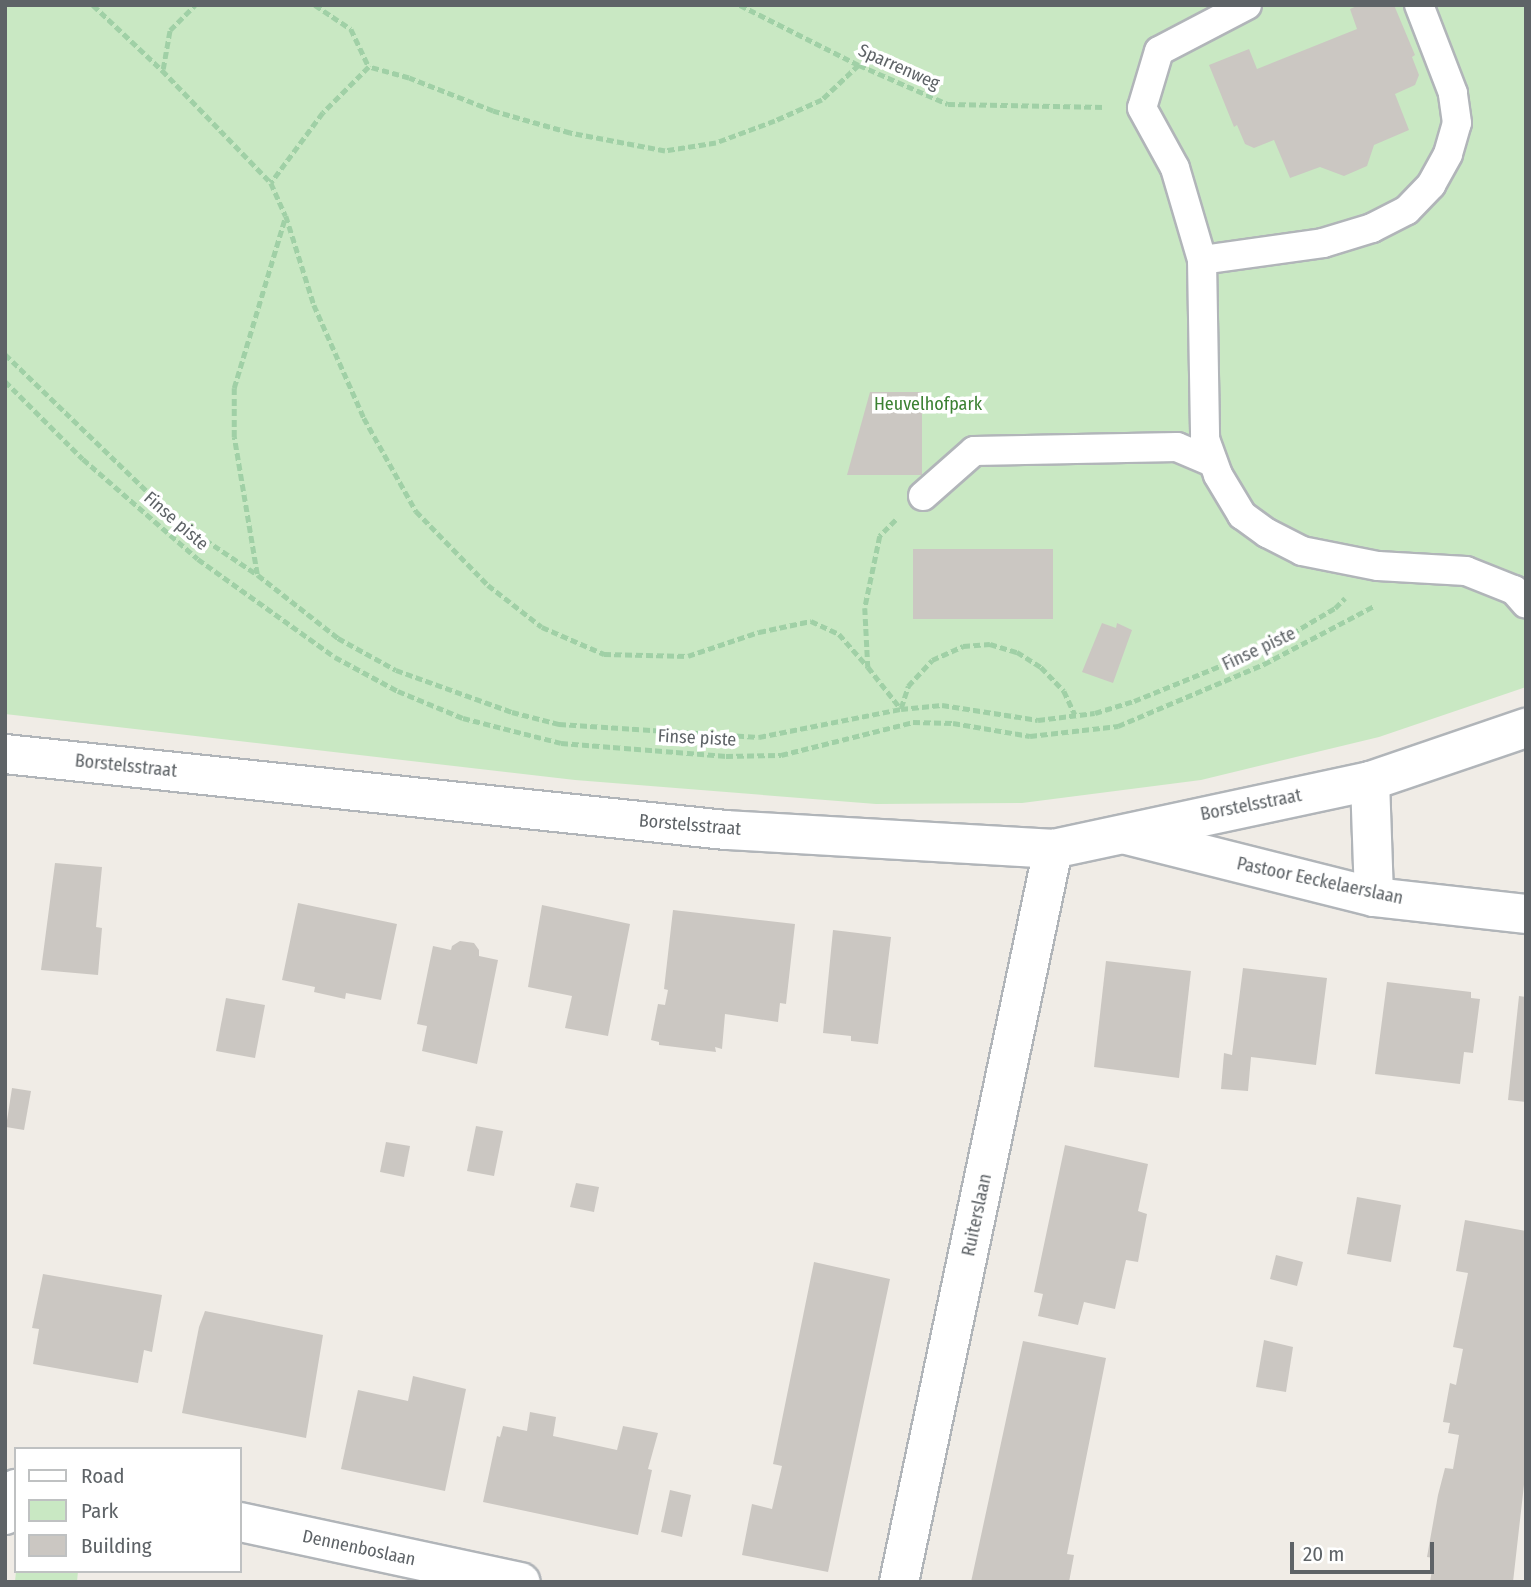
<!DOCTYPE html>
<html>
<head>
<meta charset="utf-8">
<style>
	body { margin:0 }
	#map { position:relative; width:1531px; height:1587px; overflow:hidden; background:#f0ece6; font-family:"Fira Sans Condensed",sans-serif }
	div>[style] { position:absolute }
	.green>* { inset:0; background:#c9e8c3 }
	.building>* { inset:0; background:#cbc7c2 }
	.path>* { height:4.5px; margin-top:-2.25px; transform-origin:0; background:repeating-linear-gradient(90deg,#a0d0a6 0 7px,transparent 0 10.5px) }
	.roads { filter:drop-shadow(2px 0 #b1b5b9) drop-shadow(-2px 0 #b1b5b9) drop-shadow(0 2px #b1b5b9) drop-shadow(0 -2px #b1b5b9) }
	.service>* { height:28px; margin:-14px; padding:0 14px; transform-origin:14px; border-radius:14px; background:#fff }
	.minor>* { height:38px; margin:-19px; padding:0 19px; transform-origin:19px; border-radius:19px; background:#fff }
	span { translate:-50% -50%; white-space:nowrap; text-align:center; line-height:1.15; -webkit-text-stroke:7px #fff; paint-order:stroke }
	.street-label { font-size:18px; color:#5e6367 }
	.park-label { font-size:18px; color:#3b8132 }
	.frame { position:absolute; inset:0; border:7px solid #5e6367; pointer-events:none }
	.legend { position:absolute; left:14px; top:1447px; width:228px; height:126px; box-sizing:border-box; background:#fff; border:2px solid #bfc1c2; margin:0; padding:9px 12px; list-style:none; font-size:21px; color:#5e6367 }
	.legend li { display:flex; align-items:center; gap:14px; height:35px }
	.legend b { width:35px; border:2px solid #bfc1c2 }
	.scale { position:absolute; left:1290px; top:1542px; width:144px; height:32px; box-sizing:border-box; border:4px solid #5e6367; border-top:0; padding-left:9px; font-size:21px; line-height:24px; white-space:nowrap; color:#5e6367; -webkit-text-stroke:5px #fff; paint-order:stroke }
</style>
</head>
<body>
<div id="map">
	<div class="green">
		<i style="clip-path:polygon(5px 5px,1526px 5px,1526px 687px,1379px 737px,1201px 780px,1022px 803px,876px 804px,575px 780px,5px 714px)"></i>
		<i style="clip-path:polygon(16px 1571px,78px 1571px,77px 1582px,15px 1582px)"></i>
	</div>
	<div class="building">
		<i style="clip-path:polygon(1359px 5px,1394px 5px,1415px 55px,1412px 57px,1419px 75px,1415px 85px,1395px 94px,1409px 130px,1374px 145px,1367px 166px,1344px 176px,1320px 167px,1290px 178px,1274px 140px,1254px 148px,1245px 144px,1237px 125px,1234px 127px,1209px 65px,1249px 49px,1257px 69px,1357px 29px,1350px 9px)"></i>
		<i style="clip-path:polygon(870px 392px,922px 392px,922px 475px,847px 475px)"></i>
		<i style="clip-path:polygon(913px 549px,1053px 549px,1053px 619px,913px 619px)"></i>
		<i style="clip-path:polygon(1102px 623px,1116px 628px,1117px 623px,1132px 630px,1113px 683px,1082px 672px)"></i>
		<i style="clip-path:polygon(55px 863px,102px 867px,96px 927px,102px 928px,98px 975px,41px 970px)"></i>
		<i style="clip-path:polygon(298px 903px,397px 924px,381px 1000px,346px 993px,345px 999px,314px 992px,315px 987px,282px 980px)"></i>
		<i style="clip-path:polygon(542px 905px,630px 924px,608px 1036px,565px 1028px,572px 996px,528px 987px)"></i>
		<i style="clip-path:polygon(673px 910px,795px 924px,786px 1004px,780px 1003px,778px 1022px,725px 1014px,722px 1049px,715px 1047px,716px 1052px,659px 1045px,659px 1042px,651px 1040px,658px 1004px,665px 1005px,668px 990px,664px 989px)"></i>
		<i style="clip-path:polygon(833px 930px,891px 937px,878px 1044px,851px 1041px,851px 1036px,823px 1033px)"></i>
		<i style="clip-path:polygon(460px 941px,474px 943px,479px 950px,479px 956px,498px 960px,477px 1064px,422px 1051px,427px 1026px,417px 1024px,433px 946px,451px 950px,452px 946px)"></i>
		<i style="clip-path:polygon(1106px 961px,1191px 971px,1179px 1078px,1094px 1067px)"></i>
		<i style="clip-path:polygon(1243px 968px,1327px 978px,1316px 1065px,1251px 1057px,1248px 1091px,1221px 1089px,1224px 1053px,1232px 1055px)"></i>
		<i style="clip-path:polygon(1387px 982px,1471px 992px,1471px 998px,1480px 999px,1473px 1053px,1464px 1052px,1460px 1084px,1375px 1074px)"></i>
		<i style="clip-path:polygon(1519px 996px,1526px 997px,1526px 1102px,1508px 1100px)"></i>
		<i style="clip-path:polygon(226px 998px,265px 1005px,255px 1058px,216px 1051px)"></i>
		<i style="clip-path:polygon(12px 1088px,31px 1091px,24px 1130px,6px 1127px)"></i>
		<i style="clip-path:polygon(476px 1126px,503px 1131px,494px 1176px,467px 1171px)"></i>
		<i style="clip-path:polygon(386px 1142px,410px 1146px,404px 1177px,380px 1172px)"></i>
		<i style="clip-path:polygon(1065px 1145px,1148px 1164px,1138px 1211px,1147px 1214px,1138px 1262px,1126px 1260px,1115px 1309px,1084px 1302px,1078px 1325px,1038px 1316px,1043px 1294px,1034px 1292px)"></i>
		<i style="clip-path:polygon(576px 1183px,599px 1187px,594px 1212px,570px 1207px)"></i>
		<i style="clip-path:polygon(1357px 1197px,1401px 1205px,1391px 1262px,1347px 1254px)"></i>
		<i style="clip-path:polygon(1465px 1220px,1526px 1231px,1526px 1467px,1513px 1582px,1430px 1582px,1434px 1558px,1427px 1557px,1438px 1495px,1445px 1468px,1453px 1469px,1459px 1435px,1448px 1433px,1450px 1423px,1443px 1422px,1450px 1383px,1456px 1385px,1463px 1349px,1453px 1347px,1468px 1273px,1456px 1271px)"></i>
		<i style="clip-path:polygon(1276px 1255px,1303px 1262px,1297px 1286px,1270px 1279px)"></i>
		<i style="clip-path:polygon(814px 1262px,890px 1279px,828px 1572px,742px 1555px,752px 1504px,772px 1509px,782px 1466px,773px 1464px)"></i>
		<i style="clip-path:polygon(43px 1274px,162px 1295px,152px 1352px,144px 1350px,138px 1383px,33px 1364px,39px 1329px,32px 1328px)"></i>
		<i style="clip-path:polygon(205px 1311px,323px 1335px,306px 1438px,182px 1413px,199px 1327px)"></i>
		<i style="clip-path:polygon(1264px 1340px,1293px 1347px,1286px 1392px,1256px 1387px)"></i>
		<i style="clip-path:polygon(1023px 1341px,1106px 1358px,1067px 1554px,1074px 1555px,1069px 1582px,971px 1582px)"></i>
		<i style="clip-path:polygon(413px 1376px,466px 1389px,445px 1491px,341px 1469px,358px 1390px,408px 1401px)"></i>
		<i style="clip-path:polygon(530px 1412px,556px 1417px,553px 1436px,617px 1450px,623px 1426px,658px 1433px,648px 1469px,652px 1470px,638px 1535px,483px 1502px,497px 1436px,500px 1437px,503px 1426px,527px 1431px)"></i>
		<i style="clip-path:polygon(670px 1490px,691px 1495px,682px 1537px,661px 1532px)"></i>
	</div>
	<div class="path">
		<i style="left:93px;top:5px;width:95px;rotate:43.3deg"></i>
		<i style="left:162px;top:70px;width:157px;rotate:46deg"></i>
		<i style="left:315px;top:5px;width:43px;rotate:33.7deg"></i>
		<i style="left:351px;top:29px;width:42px;rotate:64.7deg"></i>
		<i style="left:740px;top:5px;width:133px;rotate:26.8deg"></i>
		<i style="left:859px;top:65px;width:97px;rotate:23.7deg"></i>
		<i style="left:948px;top:104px;width:157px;rotate:1.1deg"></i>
		<i style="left:859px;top:65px;width:51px;rotate:136.6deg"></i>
		<i style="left:822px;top:100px;width:51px;rotate:155.9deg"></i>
		<i style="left:775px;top:121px;width:63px;rotate:159.6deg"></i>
		<i style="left:716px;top:143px;width:52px;rotate:171.1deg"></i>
		<i style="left:665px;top:151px;width:97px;rotate:-169.3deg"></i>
		<i style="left:570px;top:133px;width:80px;rotate:-164.1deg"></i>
		<i style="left:493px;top:111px;width:90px;rotate:-158.6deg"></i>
		<i style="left:409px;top:78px;width:41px;rotate:-164.6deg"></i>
		<i style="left:369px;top:67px;width:65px;rotate:135deg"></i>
		<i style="left:323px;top:113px;width:87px;rotate:126.6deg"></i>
		<i style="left:271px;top:183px;width:36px;rotate:66deg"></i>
		<i style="left:286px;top:216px;width:93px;rotate:72.5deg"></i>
		<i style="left:314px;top:305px;width:124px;rotate:66.1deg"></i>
		<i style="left:364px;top:418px;width:107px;rotate:60.8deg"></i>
		<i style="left:416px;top:511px;width:103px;rotate:45.8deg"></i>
		<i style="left:488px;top:585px;width:68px;rotate:37.9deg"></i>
		<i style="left:542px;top:627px;width:68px;rotate:23.5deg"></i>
		<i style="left:604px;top:654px;width:84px;rotate:1.4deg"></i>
		<i style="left:688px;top:656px;width:75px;rotate:-18.7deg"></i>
		<i style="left:759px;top:632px;width:53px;rotate:-11.9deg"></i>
		<i style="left:811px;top:621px;width:31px;rotate:25deg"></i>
		<i style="left:839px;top:634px;width:44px;rotate:48.7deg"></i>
		<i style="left:163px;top:69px;width:40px;rotate:-80deg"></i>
		<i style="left:170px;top:30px;width:35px;rotate:-45deg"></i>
		<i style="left:5px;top:354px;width:242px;rotate:44deg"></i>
		<i style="left:179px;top:522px;width:95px;rotate:33.9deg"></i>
		<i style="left:258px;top:575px;width:102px;rotate:38.2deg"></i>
		<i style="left:338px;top:638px;width:66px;rotate:28.9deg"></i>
		<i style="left:396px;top:670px;width:123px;rotate:19.9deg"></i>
		<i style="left:512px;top:712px;width:49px;rotate:14.3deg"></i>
		<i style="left:559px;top:724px;width:200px;rotate:3.7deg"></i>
		<i style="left:759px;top:737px;width:145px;rotate:-11.2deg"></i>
		<i style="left:901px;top:709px;width:41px;rotate:-5.6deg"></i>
		<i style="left:942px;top:705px;width:97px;rotate:8.9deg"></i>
		<i style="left:1038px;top:720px;width:57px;rotate:-7deg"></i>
		<i style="left:1095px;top:713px;width:41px;rotate:-17.1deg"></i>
		<i style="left:1134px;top:701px;width:151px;rotate:-22.2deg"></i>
		<i style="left:1274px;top:644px;width:71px;rotate:-30.5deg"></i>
		<i style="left:1335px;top:608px;width:14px;rotate:-45deg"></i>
		<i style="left:5px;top:381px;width:110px;rotate:45deg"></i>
		<i style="left:83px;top:459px;width:152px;rotate:41deg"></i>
		<i style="left:198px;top:559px;width:168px;rotate:35.6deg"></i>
		<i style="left:335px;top:657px;width:72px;rotate:28.4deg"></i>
		<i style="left:398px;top:691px;width:70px;rotate:22.6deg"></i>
		<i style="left:463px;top:718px;width:101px;rotate:14.3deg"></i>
		<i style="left:561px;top:743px;width:166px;rotate:4.5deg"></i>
		<i style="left:726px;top:756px;width:55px;rotate:-1deg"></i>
		<i style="left:781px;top:755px;width:136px;rotate:-14deg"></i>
		<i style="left:913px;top:722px;width:40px;rotate:1.4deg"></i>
		<i style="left:953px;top:723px;width:78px;rotate:9.6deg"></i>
		<i style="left:1030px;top:736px;width:89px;rotate:-6.5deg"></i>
		<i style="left:1118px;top:726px;width:159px;rotate:-23deg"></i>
		<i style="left:1264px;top:664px;width:124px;rotate:-27.8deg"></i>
		<i style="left:896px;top:520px;width:23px;rotate:135deg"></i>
		<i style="left:880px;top:536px;width:74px;rotate:101.8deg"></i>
		<i style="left:865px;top:608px;width:59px;rotate:87.1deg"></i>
		<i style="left:868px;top:667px;width:53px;rotate:51.8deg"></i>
		<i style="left:257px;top:574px;width:139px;rotate:-99.5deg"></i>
		<i style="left:234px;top:437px;width:49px;rotate:-90deg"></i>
		<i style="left:234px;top:388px;width:177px;rotate:-73.3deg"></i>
		<i style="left:901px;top:708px;width:23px;rotate:-72deg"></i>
		<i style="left:908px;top:686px;width:35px;rotate:-47deg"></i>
		<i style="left:932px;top:660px;width:34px;rotate:-24deg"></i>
		<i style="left:963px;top:646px;width:27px;rotate:-4deg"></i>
		<i style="left:990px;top:644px;width:28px;rotate:17deg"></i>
		<i style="left:1017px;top:652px;width:28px;rotate:32deg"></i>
		<i style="left:1041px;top:667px;width:33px;rotate:46deg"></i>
		<i style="left:1064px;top:691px;width:26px;rotate:65deg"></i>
	</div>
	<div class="roads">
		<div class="service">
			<i style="left:1247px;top:5px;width:99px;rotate:152.4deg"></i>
			<i style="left:1159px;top:51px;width:59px;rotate:106.6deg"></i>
			<i style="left:1142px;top:108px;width:68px;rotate:61.2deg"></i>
			<i style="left:1175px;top:168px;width:96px;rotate:73.6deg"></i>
			<i style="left:1202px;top:260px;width:179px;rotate:89deg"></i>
			<i style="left:1205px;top:439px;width:38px;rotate:70deg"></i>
			<i style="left:1218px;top:475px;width:47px;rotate:59deg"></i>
			<i style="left:1242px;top:515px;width:31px;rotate:36deg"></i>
			<i style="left:1267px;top:533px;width:39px;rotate:27deg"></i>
			<i style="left:1302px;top:551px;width:77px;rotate:11.2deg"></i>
			<i style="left:1378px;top:566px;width:88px;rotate:3.3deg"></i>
			<i style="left:1466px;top:571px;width:52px;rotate:21.6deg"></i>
			<i style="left:1514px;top:590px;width:18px;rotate:49deg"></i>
			<i style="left:1202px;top:260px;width:122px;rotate:-8deg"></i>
			<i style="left:1323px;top:243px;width:51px;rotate:-17deg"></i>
			<i style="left:1372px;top:228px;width:39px;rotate:-27deg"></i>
			<i style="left:1407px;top:210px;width:35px;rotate:-46deg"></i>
			<i style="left:1431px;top:185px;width:35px;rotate:-61deg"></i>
			<i style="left:1448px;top:154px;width:32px;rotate:-74deg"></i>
			<i style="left:1457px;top:123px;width:30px;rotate:-98deg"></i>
			<i style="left:1453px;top:93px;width:94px;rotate:-111.1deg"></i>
			<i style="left:923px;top:496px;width:68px;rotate:-41.4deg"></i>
			<i style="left:974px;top:451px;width:203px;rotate:-1.1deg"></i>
			<i style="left:1177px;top:447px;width:39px;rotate:23deg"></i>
		</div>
		<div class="minor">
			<i style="left:5px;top:754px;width:725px;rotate:6.02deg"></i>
			<i style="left:726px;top:830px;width:328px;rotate:3.3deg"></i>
			<i style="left:1053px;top:849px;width:324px;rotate:-12.1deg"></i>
			<i style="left:1370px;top:781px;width:165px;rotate:-18.8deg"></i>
			<i style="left:1370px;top:781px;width:116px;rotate:88deg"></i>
			<i style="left:1127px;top:835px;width:255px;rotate:14.1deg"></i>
			<i style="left:1374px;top:897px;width:153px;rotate:6.4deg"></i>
			<i style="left:5px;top:1515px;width:19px;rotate:-81deg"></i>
			<i style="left:8px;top:1496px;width:11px;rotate:-41deg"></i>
			<i style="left:240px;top:1522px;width:287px;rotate:12.1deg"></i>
			<i style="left:899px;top:1582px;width:749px;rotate:-78.13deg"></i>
		</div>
	</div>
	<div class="street-label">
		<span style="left:899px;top:67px;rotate:24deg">Sparrenweg</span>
		<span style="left:176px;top:521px;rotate:41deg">Finse piste</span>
		<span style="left:1259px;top:649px;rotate:-25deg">Finse piste</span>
		<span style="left:697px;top:738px;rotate:3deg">Finse piste</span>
		<span style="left:126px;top:766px;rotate:6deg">Borstelsstraat</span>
		<span style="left:1251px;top:805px;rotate:-11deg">Borstelsstraat</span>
		<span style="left:690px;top:825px;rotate:5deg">Borstelsstraat</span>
		<span style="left:1320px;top:881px;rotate:12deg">Pastoor Eeckelaerslaan</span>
		<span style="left:977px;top:1215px;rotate:-78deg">Ruiterslaan</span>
		<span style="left:359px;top:1548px;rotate:12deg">Dennenboslaan</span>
	</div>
	<div class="park-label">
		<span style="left:928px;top:404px">Heuvelhofpark</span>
	</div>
	<div class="frame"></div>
	<ul class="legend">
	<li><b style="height:9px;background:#fff"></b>Road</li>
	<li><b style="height:19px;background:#c9e8c3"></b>Park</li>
	<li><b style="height:19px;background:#cbc7c2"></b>Building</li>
	</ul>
	<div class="scale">20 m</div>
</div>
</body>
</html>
